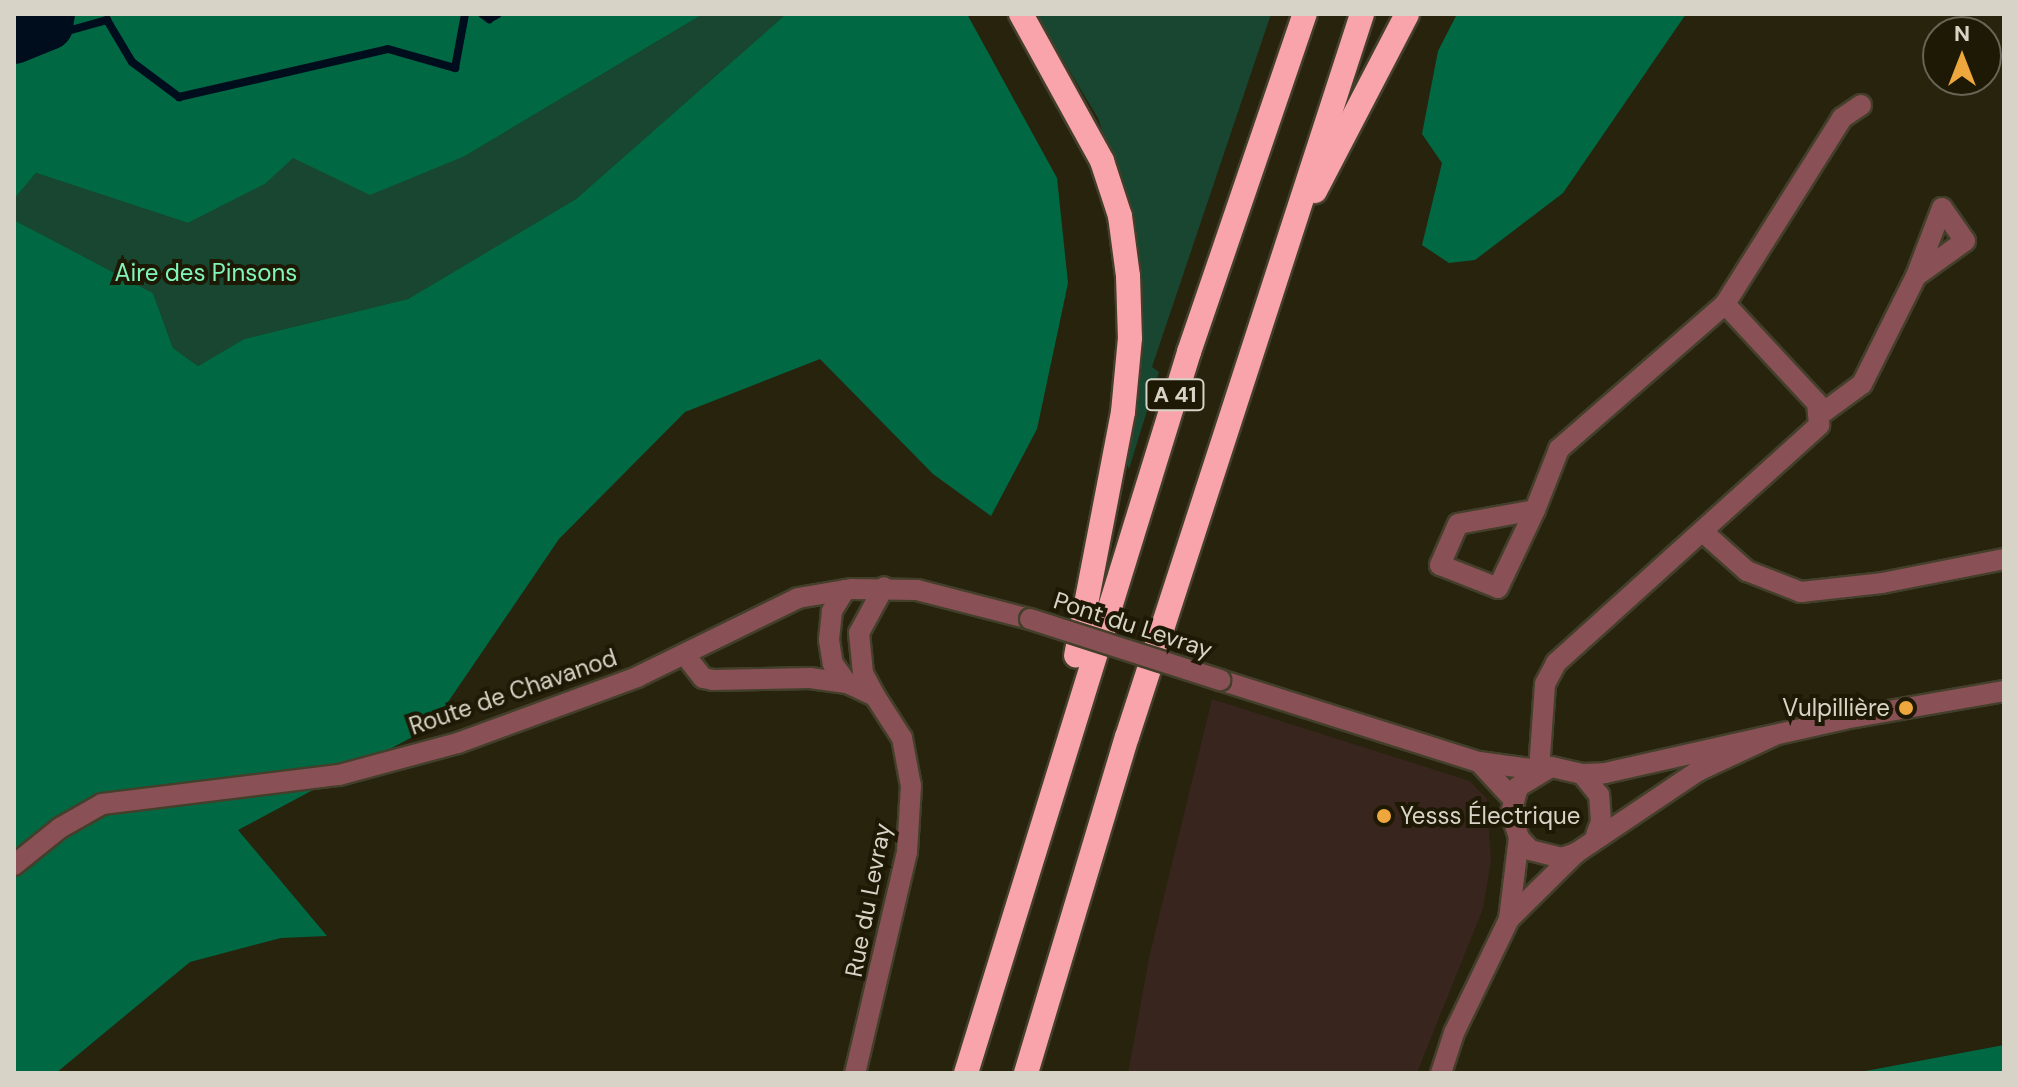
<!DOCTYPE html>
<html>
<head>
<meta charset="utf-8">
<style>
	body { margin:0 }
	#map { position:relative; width:2018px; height:1087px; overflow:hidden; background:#27230d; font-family:"DM Sans",sans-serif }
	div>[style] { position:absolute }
	.commercial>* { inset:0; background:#37251e }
	.green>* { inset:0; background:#194630 }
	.forest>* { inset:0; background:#006943 }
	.stream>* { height:8px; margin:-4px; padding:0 4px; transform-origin:4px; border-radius:4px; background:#000d1d }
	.river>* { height:50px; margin:-25px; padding:0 25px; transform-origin:25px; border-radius:25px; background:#000d1d }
	.roads { filter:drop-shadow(2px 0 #433f2b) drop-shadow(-2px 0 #433f2b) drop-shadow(0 2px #433f2b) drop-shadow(0 -2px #433f2b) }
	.street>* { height:20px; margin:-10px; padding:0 10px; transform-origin:10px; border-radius:10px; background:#895155 }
	.highway>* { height:24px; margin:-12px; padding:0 12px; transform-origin:12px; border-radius:12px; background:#f8a4aa }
	.bridges { filter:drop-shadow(2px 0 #433f2b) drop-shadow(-2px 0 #433f2b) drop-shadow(0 2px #433f2b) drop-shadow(0 -2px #433f2b) }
	.street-bridge>* { height:20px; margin:-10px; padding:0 10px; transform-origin:10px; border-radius:10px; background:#895155 }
	.dots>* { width:22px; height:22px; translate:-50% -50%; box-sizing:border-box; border:4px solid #1e1905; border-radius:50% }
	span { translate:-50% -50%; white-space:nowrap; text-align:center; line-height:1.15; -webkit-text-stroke:8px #1e1905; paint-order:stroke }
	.shield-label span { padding:2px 6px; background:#1e1905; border:2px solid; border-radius:6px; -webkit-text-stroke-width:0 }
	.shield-label { font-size:22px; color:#d7d4c7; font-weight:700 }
	.park-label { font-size:24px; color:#80f5ba }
	.street-label { font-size:24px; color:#d7d4c7 }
	.poi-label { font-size:24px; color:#d7d4c7 }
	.right { translate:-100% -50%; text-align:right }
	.left { translate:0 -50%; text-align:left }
	.frame { position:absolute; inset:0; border:16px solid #d7d4c7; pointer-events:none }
	.north { position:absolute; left:1922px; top:16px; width:80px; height:80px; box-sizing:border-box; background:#1e1905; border:2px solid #686453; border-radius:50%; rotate:0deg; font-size:22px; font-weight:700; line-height:32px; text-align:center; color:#d7d4c7 }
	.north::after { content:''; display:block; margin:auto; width:28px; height:36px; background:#eea73d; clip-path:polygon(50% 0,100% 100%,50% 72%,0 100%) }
</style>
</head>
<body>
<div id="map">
	<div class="commercial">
		<i style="clip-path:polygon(1212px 699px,1470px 781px,1487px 799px,1491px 861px,1483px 909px,1417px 1073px,1128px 1073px,1150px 953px)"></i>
	</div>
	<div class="green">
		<i style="clip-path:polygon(703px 14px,786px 14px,576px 199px,408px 299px,244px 339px,198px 366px,173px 348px,153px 293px,14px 220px,14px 199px,36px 173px,188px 223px,265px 184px,293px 157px,465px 156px)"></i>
		<i style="clip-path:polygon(1035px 14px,1271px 14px,1152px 367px,1159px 372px,1129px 469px,1126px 462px,1122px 466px,1140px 362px,1136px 236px,1098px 118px)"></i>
	</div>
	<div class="forest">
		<i style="clip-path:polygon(14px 14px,703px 14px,465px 156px,370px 195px,293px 158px,265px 184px,188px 223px,36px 173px,14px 199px)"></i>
		<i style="clip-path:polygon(786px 14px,967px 14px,1057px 178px,1068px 283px,1037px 429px,991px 516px,933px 474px,820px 359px,685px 412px,559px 539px,431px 727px,238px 830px,327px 936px,281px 938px,190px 962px,56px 1073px,14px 1073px,14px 220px,153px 293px,173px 348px,198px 366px,244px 339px,408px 299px,576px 199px)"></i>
		<i style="clip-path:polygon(1457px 14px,1686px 14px,1563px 193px,1475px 260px,1449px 263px,1422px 245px,1442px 163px,1422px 134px,1438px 51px)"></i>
		<i style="clip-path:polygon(2004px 1045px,2004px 1073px,1855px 1073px)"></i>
	</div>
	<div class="stream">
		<i style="left:482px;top:14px;width:9px;rotate:36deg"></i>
		<i style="left:489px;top:19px;width:10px;rotate:-29deg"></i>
		<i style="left:48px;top:25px;width:17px;rotate:24deg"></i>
		<i style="left:64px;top:32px;width:45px;rotate:-15.6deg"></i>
		<i style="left:107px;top:20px;width:49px;rotate:59.2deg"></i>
		<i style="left:132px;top:62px;width:59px;rotate:36.7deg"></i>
		<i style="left:179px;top:97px;width:214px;rotate:-12.9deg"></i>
		<i style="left:388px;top:49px;width:70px;rotate:15.8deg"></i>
		<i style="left:455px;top:68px;width:55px;rotate:-79.5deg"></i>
	</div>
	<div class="river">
		<i style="left:14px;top:39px;width:37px;rotate:-22deg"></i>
		<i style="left:48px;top:25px;width:11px;rotate:-80deg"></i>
	</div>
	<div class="roads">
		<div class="street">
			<i style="left:1821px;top:414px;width:51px;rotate:-36.2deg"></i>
			<i style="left:1862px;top:384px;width:121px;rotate:-63.4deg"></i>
			<i style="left:1916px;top:276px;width:60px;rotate:-35.5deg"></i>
			<i style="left:1965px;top:241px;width:40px;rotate:-124.9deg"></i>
			<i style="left:1942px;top:208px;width:73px;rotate:110.9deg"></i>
			<i style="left:1535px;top:510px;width:78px;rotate:169.7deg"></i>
			<i style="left:1458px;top:524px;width:45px;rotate:113.7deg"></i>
			<i style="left:1440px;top:565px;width:62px;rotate:21.6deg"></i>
			<i style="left:1498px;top:588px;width:86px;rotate:-64.6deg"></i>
			<i style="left:1535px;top:510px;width:66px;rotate:-68.5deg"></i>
			<i style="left:1559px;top:449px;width:220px;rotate:-41.1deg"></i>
			<i style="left:1725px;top:304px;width:220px;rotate:-57.8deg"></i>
			<i style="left:1842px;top:118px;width:23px;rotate:-34deg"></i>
			<i style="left:1703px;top:532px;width:59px;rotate:41.6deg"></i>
			<i style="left:1747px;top:571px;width:58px;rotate:21.3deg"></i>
			<i style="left:1801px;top:592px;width:81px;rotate:-6.3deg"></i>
			<i style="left:1882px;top:583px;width:124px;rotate:-11.1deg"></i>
			<i style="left:845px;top:590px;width:25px;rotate:122deg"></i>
			<i style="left:832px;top:611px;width:29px;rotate:96deg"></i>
			<i style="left:829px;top:640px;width:24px;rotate:81deg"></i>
			<i style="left:833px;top:664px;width:24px;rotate:54deg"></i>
			<i style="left:685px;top:655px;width:29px;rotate:52deg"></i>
			<i style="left:703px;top:678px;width:10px;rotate:11deg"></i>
			<i style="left:713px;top:680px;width:97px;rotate:-1.2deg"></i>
			<i style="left:810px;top:678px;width:37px;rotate:8deg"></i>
			<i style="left:847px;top:683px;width:31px;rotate:25deg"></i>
			<i style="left:875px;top:696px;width:50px;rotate:57.3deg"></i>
			<i style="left:902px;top:738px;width:49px;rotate:79.4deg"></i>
			<i style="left:911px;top:786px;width:66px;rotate:93.5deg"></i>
			<i style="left:907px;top:852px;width:227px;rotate:103.2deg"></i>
			<i style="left:1220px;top:680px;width:272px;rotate:17.6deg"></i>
			<i style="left:1479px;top:762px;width:61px;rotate:7.6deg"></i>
			<i style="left:1539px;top:770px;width:86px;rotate:-86deg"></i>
			<i style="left:1545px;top:684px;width:24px;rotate:-62deg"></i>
			<i style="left:1556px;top:663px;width:355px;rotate:-42.1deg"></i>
			<i style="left:1819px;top:425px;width:22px;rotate:-95deg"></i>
			<i style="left:1817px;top:403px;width:135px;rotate:-132.9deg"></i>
			<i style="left:875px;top:696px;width:26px;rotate:-118deg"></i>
			<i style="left:863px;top:673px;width:40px;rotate:-95.7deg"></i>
			<i style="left:859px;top:633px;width:52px;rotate:-61.5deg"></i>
			<i style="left:1479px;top:762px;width:50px;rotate:47.4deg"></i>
			<i style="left:1582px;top:774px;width:23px;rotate:-2deg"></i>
			<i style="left:1605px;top:773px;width:245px;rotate:-12.7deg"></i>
			<i style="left:1844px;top:719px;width:162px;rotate:-9.9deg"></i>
			<i style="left:1596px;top:835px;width:14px;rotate:-69deg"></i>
			<i style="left:1601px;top:822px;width:27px;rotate:-94deg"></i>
			<i style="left:1599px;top:795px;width:27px;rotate:-129deg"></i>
			<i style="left:1582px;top:774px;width:32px;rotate:-167deg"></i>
			<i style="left:1551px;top:767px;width:39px;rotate:149deg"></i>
			<i style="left:1518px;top:787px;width:27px;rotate:105deg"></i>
			<i style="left:1511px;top:813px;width:26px;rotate:72deg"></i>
			<i style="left:1519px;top:838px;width:16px;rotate:47deg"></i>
			<i style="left:1530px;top:850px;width:32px;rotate:14deg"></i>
			<i style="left:1561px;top:858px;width:16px;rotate:-18deg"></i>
			<i style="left:1576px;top:853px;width:147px;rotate:-33.9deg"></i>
			<i style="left:1698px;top:771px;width:83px;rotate:-25deg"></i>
			<i style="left:14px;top:865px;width:59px;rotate:-38.8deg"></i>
			<i style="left:60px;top:828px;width:48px;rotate:-29.7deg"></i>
			<i style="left:102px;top:804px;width:239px;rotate:-7deg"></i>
			<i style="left:339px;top:775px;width:123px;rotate:-15.1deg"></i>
			<i style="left:458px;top:743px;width:191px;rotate:-20.2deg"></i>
			<i style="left:637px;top:677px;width:179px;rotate:-26.1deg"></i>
			<i style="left:798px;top:598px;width:55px;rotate:-9.5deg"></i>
			<i style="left:852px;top:589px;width:65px;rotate:0.9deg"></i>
			<i style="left:917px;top:590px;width:117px;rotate:14.4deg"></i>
			<i style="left:1509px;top:919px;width:82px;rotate:-83deg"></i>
			<i style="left:1441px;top:1073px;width:42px;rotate:-72deg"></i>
			<i style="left:1454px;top:1033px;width:127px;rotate:-64.2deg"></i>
			<i style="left:1509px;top:919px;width:94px;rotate:-44.6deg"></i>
		</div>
		<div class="highway">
			<i style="left:1021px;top:14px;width:168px;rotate:61.1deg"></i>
			<i style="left:1102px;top:161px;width:58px;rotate:71.9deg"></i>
			<i style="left:1120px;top:216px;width:61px;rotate:82.4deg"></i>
			<i style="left:1128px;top:276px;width:62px;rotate:88.2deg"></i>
			<i style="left:1130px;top:338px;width:74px;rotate:95.4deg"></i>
			<i style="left:1123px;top:412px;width:248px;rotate:100.9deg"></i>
			<i style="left:1315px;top:191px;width:199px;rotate:-62.5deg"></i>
			<i style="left:966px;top:1073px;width:755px;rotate:-72.81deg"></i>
			<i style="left:1189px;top:352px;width:357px;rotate:-71.1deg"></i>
			<i style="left:1026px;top:1073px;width:351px;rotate:-73.3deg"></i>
			<i style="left:1127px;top:737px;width:760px;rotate:-71.99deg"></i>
		</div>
	</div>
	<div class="bridges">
		<div class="street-bridge">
			<i style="left:1030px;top:619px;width:200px;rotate:17.8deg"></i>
		</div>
	</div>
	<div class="dots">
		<i style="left:1906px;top:708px;background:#eea73d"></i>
		<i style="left:1384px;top:816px;background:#eea73d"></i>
	</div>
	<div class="shield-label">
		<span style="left:1175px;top:395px">A 41</span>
	</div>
	<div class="park-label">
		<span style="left:206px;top:273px">Aire des Pinsons</span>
	</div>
	<div class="street-label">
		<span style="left:1133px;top:625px;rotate:18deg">Pont du Levray</span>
		<span style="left:513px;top:692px;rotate:-19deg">Route de Chavanod</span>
		<span style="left:868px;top:900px;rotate:-79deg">Rue du Levray</span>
	</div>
	<div class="poi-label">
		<span class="right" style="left:1890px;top:708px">Vulpillière</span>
		<span class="left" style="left:1400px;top:816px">Yesss Électrique</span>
	</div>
	<div class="frame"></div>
	<div class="north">N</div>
</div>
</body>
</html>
